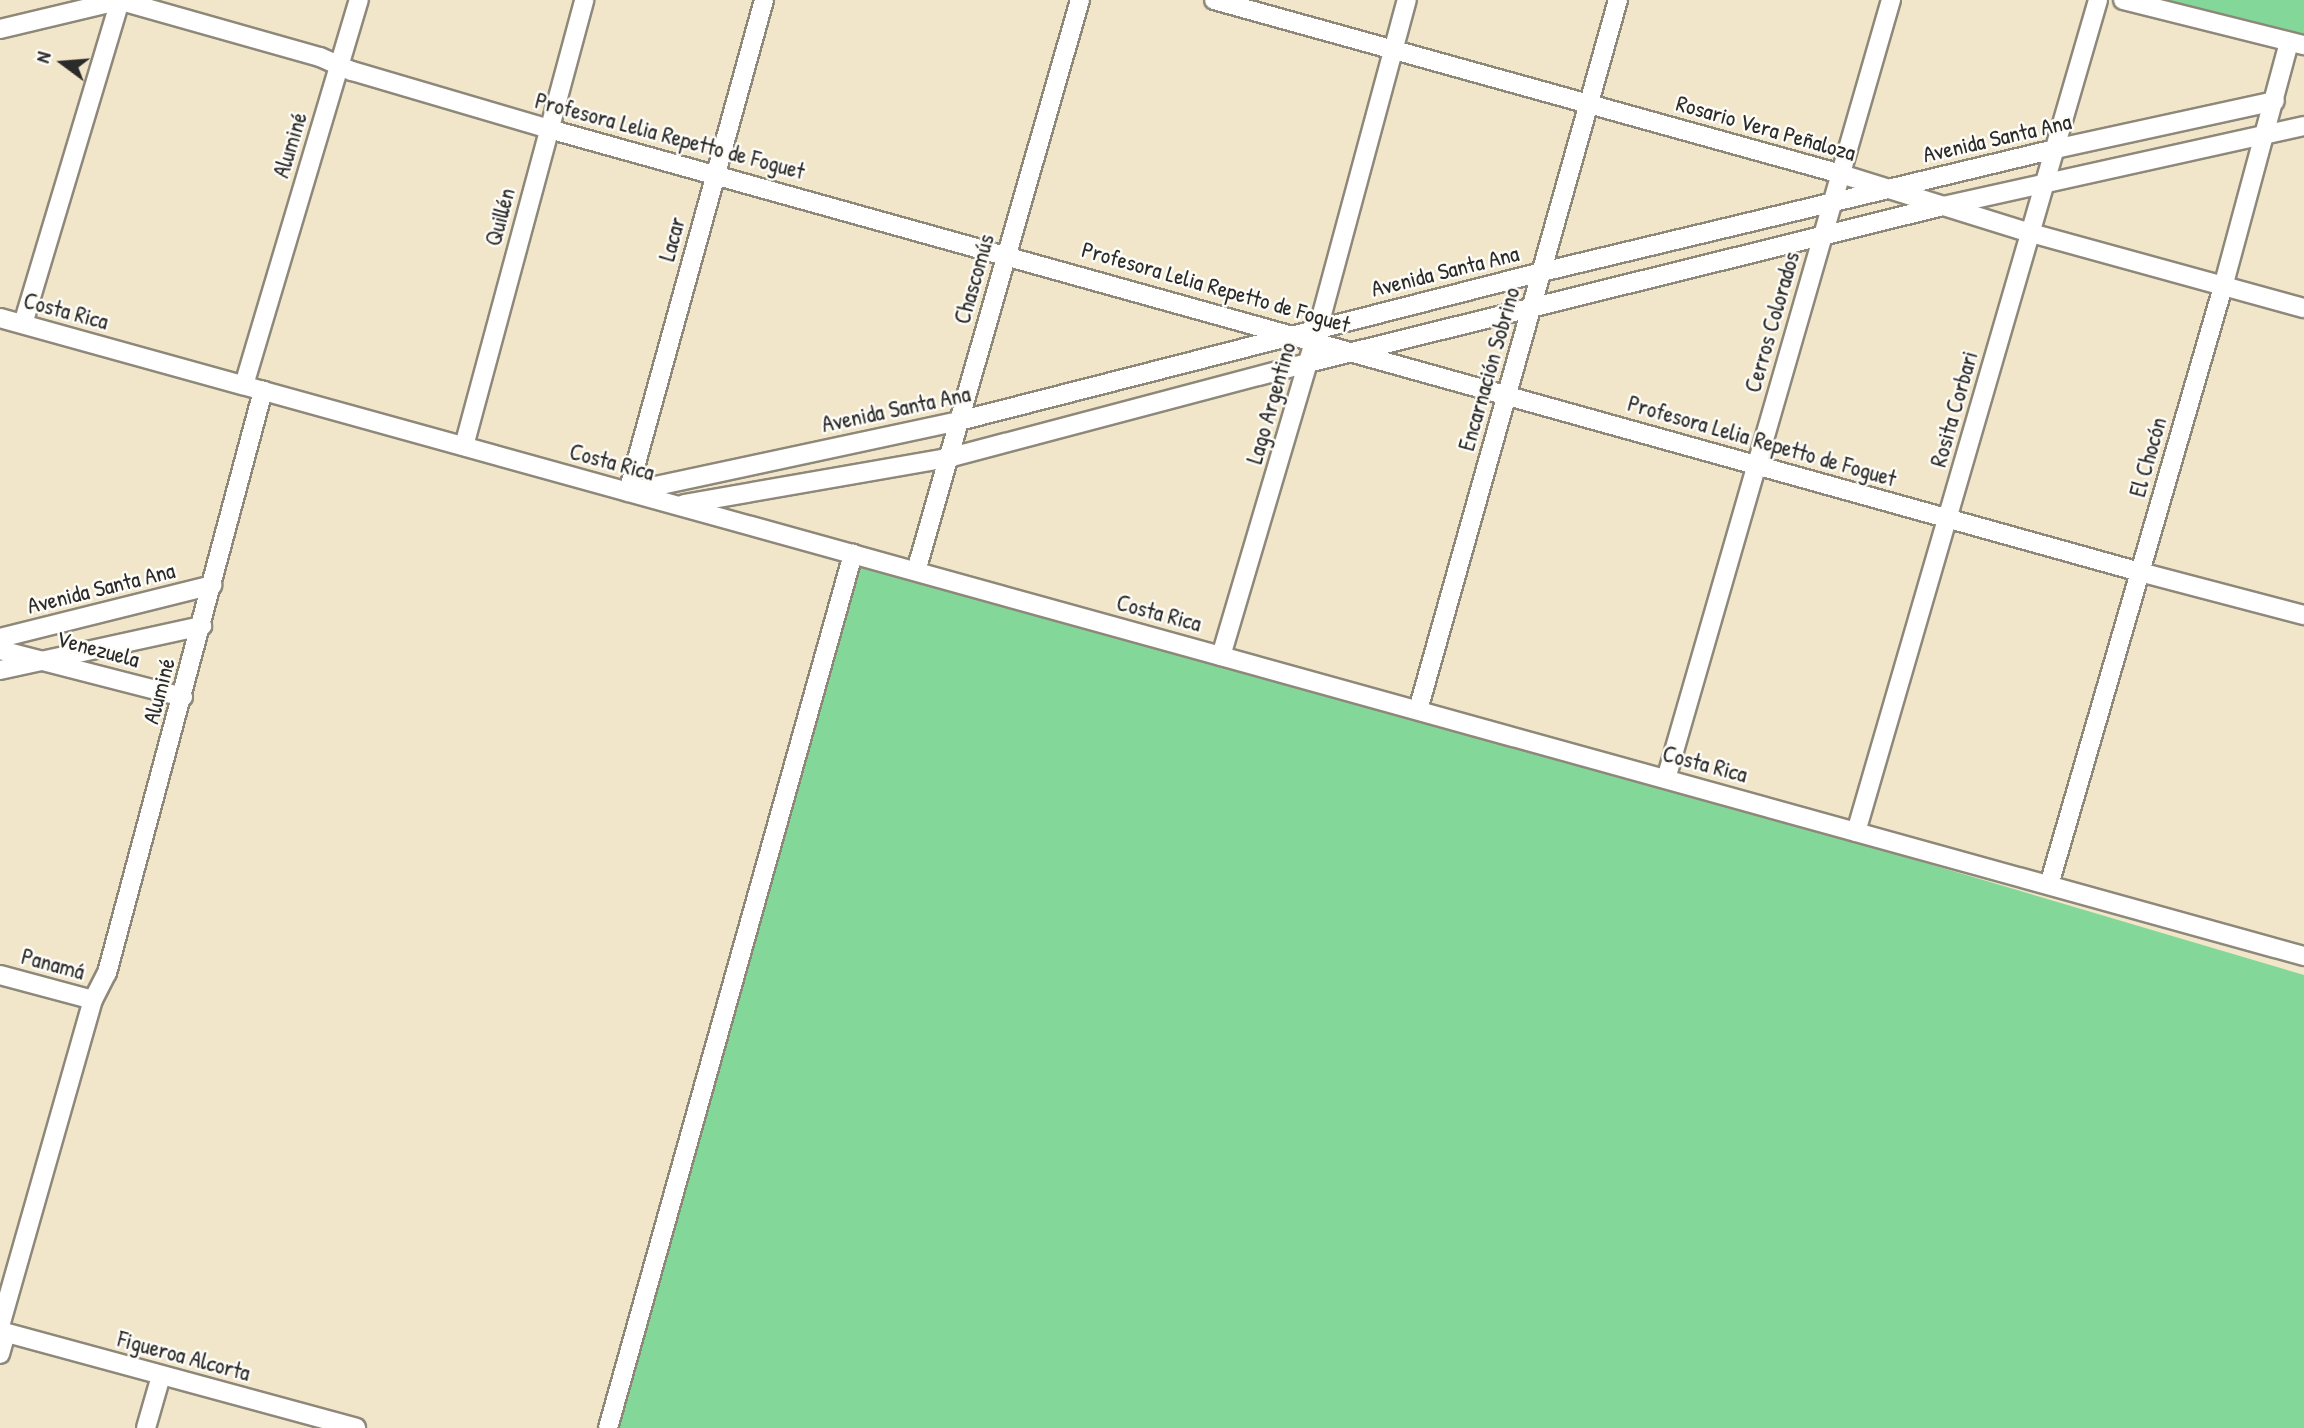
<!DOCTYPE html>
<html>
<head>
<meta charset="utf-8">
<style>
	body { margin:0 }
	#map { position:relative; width:2304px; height:1428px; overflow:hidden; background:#f1e5ca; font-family:"Patrick Hand",sans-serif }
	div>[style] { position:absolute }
	.green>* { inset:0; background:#83d799 }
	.roads { filter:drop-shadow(2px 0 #8e887a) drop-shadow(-2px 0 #8e887a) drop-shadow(0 2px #8e887a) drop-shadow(0 -2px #8e887a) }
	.street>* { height:18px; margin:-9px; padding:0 9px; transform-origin:9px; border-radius:9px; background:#fff }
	span { translate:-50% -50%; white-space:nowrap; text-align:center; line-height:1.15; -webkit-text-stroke:5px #fdfcf7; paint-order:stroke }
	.street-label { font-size:23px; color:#2b2b2b }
	.north { position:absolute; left:28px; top:28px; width:70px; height:70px; -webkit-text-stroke:5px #fdfcf7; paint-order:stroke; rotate:286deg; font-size:19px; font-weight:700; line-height:28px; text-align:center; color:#2b2b2b }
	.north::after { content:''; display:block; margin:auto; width:24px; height:32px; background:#2b2b2b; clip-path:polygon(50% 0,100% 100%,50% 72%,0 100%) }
</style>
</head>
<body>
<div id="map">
	<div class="green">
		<i style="clip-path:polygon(2172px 0,2304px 0,2304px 38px,2171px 4px)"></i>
		<i style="clip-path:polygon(857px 562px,1669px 787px,2304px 975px,2304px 1428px,608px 1428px)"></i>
	</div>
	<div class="roads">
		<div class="street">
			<i style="left:118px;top:0;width:210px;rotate:15.8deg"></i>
			<i style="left:320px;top:57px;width:35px;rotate:24deg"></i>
			<i style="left:352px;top:71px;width:205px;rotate:16.4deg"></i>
			<i style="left:549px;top:129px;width:1652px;rotate:15.56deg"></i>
			<i style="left:2140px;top:572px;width:170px;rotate:14.7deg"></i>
			<i style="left:764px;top:0;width:510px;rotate:105.45deg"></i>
			<i style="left:628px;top:492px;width:339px;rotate:-12.1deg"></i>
			<i style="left:959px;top:421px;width:602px;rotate:-14.34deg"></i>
			<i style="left:1542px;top:272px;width:528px;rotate:-13.48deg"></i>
			<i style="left:2055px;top:149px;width:225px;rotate:-12.3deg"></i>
			<i style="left:1214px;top:0;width:651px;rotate:15.51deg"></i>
			<i style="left:1841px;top:174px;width:199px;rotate:17.3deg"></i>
			<i style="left:2031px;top:233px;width:283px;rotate:15.4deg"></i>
			<i style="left:2123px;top:0;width:187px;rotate:14deg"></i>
			<i style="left:0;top:29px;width:125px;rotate:-13.4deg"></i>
			<i style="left:0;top:318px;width:2391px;rotate:15.48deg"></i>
			<i style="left:23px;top:324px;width:338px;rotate:-73.3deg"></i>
			<i style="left:244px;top:385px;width:402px;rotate:-73.4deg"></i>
			<i style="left:464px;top:446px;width:462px;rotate:-74.9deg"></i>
			<i style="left:684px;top:504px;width:268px;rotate:-9.9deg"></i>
			<i style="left:948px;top:458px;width:372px;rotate:-14.8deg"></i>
			<i style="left:1308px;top:363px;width:654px;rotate:-13.89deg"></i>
			<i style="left:1943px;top:206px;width:370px;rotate:-12.5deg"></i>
			<i style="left:916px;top:571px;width:594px;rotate:-73.98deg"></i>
			<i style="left:0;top:638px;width:219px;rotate:-14deg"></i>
			<i style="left:0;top:650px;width:189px;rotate:14.4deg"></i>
			<i style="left:1221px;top:656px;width:341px;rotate:-73.5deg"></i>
			<i style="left:1318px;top:329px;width:341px;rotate:-74.9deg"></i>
			<i style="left:0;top:670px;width:207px;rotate:-12.3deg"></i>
			<i style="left:1418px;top:710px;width:738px;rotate:-74.27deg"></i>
			<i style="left:1666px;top:779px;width:811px;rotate:-73.89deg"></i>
			<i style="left:1856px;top:832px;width:866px;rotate:-73.78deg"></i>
			<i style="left:2049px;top:885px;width:623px;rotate:-73.78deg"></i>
			<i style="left:2223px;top:287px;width:254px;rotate:-74.9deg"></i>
			<i style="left:0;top:975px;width:96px;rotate:15deg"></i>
			<i style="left:0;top:1326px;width:339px;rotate:-74.1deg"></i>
			<i style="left:93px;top:1000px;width:30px;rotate:-63deg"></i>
			<i style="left:107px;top:973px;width:603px;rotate:-75deg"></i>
			<i style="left:0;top:1331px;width:369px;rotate:15.2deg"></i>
			<i style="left:0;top:1354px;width:22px;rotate:-74deg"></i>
			<i style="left:146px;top:1428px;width:54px;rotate:-73.9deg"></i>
			<i style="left:608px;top:1428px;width:908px;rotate:-74.34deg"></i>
		</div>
	</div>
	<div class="street-label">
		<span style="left:1766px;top:128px;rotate:16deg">Rosario Vera Peñaloza</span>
		<span style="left:670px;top:136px;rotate:15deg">Profesora Lelia Repetto de Foguet</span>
		<span style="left:1997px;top:138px;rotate:-13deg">Avenida Santa Ana</span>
		<span style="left:290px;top:145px;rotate:-73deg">Aluminé</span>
		<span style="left:500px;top:217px;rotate:-75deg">Quillén</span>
		<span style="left:672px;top:239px;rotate:-75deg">Lacar</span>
		<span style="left:1445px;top:271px;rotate:-14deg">Avenida Santa Ana</span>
		<span style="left:974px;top:279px;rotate:-74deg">Chascomús</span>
		<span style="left:1216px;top:287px;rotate:16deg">Profesora Lelia Repetto de Foguet</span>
		<span style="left:66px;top:311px;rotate:15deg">Costa Rica</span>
		<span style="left:1772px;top:322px;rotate:-74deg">Cerros Colorados</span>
		<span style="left:1489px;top:369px;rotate:-74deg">Encarnación Sobrino</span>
		<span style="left:1271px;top:403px;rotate:-74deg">Lago Argentino</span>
		<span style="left:896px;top:409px;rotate:-12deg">Avenida Santa Ana</span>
		<span style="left:1954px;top:409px;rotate:-74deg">Rosita Corbari</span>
		<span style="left:1762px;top:441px;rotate:16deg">Profesora Lelia Repetto de Foguet</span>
		<span style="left:2148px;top:457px;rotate:-74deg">El Chocón</span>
		<span style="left:612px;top:462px;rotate:15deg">Costa Rica</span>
		<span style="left:101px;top:588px;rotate:-14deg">Avenida Santa Ana</span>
		<span style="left:1159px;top:613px;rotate:15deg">Costa Rica</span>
		<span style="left:98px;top:649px;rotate:15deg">Venezuela</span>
		<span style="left:159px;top:691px;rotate:-75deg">Aluminé</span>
		<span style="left:1705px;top:764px;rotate:15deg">Costa Rica</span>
		<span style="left:53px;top:964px;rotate:15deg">Panamá</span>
		<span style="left:184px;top:1356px;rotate:15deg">Figueroa Alcorta</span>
	</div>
	<div class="north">N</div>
</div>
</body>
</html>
